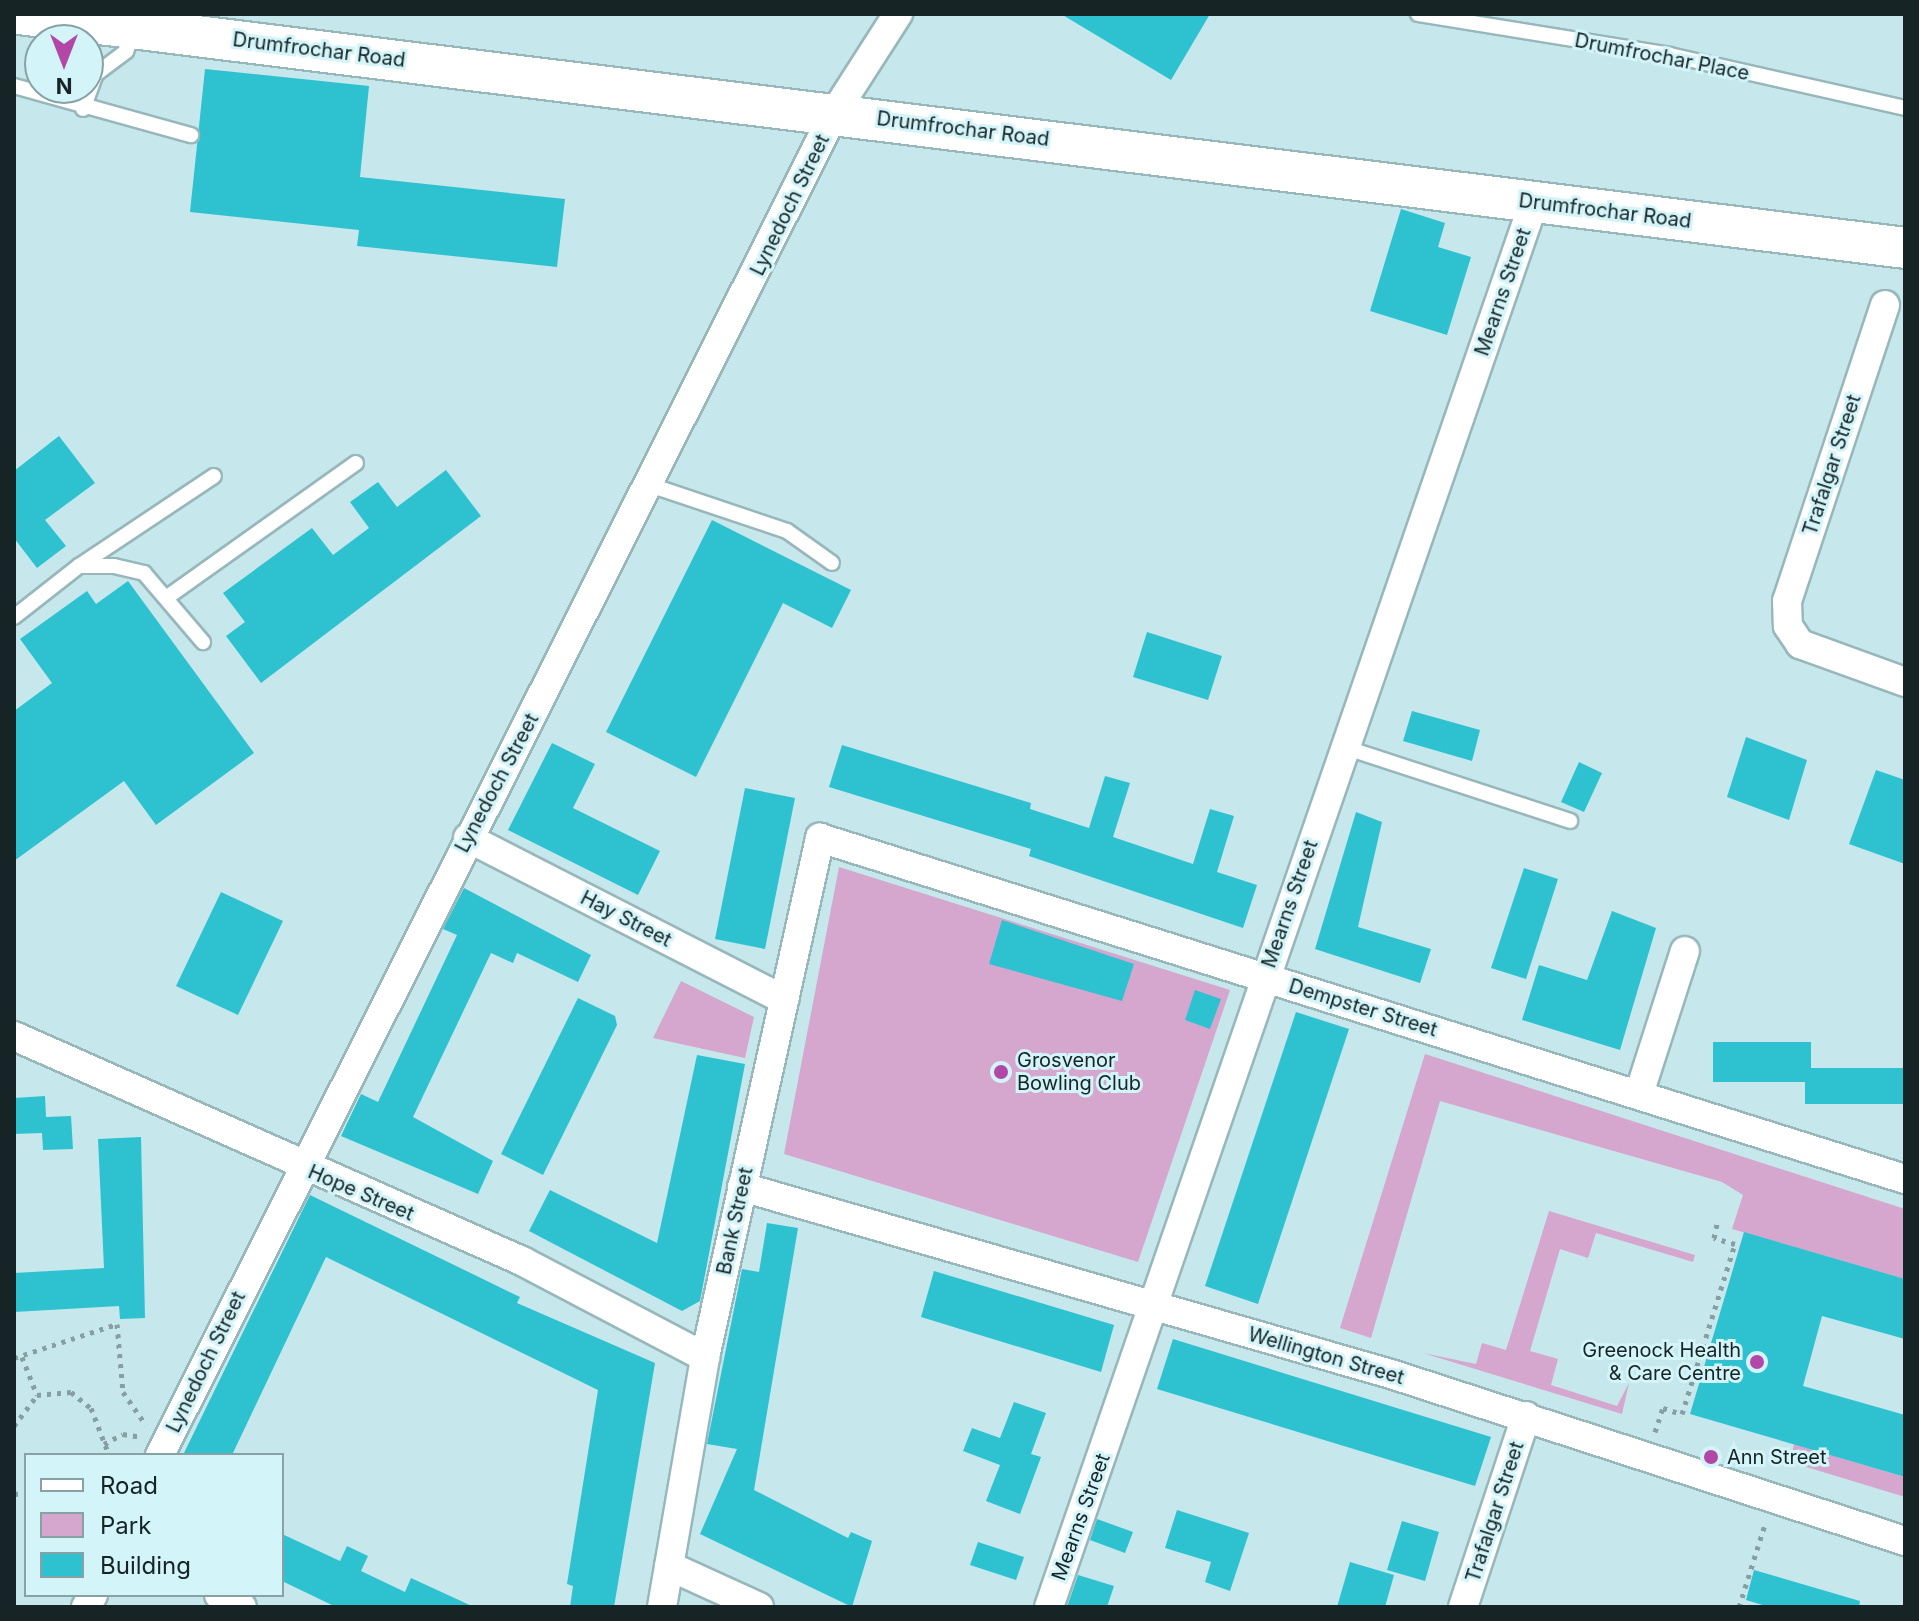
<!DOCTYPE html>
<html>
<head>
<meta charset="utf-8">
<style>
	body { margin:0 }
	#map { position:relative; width:1919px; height:1621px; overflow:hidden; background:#c6e7eb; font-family:Inter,sans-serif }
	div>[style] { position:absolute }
	.green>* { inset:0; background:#d5a7ce }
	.building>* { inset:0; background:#2ec2d1 }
	.path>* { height:5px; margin-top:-2.5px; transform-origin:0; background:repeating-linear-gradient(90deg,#869fa2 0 4px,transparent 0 10px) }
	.roads { filter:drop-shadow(2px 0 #97b7bb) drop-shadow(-2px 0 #97b7bb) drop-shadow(0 2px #97b7bb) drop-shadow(0 -2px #97b7bb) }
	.service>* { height:14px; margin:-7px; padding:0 7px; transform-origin:7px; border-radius:7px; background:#fff }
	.minor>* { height:28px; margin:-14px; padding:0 14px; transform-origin:14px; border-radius:14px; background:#fff }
	.secondary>* { height:40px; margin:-20px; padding:0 20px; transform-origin:20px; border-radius:20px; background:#fff }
	.dots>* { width:22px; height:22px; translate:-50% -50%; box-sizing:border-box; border:4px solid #d3f4f9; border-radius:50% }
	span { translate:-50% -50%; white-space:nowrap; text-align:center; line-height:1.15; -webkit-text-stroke:6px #d3f4f9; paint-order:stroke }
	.street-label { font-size:20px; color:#172425 }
	.poi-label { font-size:20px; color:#172425 }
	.left { translate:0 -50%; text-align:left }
	.right { translate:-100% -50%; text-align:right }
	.frame { position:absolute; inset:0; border:16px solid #172425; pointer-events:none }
	.legend { position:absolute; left:24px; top:1453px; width:260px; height:144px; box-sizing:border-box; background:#d3f4f9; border:2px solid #88a1a4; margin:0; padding:10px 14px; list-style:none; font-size:24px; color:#172425 }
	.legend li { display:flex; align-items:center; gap:16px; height:40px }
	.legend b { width:40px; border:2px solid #88a1a4 }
	.north { position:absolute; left:24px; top:24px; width:80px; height:80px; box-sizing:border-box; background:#d3f4f9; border:2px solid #88a1a4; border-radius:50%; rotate:180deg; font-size:22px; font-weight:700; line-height:32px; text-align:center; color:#172425 }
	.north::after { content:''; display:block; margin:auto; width:28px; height:36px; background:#b347a7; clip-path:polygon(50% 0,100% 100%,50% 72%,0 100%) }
</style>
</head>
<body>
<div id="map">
	<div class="green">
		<i style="clip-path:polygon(839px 867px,1230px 990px,1138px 1262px,784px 1154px)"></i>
		<i style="clip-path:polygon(681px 981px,754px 1017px,745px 1058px,653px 1038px)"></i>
		<i style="clip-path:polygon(1425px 1054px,1905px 1209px,1905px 1279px,1732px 1229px,1743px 1195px,1722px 1182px,1440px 1101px,1371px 1338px,1340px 1328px)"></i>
		<i style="clip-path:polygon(1549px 1211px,1695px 1255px,1693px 1262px,1596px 1233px,1588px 1258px,1560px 1249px,1530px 1351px,1558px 1359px,1551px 1385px,1617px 1406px,1629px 1383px,1622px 1414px,1423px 1353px,1476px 1364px,1482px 1343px,1506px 1350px)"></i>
		<i style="clip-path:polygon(1794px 1444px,1905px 1477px,1905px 1497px,1790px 1462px)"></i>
	</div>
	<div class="building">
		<i style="clip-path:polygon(1061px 14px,1210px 14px,1171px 80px)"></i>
		<i style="clip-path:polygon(205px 69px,369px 86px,360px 177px,565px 199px,557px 267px,357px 246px,359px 230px,190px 212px)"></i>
		<i style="clip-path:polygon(1401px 209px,1445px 223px,1438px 247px,1471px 257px,1447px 335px,1370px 311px)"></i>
		<i style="clip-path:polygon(59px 436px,95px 483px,45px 520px,66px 546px,37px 568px,14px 538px,14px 471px)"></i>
		<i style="clip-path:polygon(446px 470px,481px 516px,261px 683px,226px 636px,245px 622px,223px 593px,312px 528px,333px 555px,369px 528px,350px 502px,378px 482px,397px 507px)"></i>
		<i style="clip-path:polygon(712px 520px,851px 590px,832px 628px,783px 603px,696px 777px,606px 732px)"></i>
		<i style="clip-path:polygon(128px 581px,254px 753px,156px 825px,124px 781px,14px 861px,14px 711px,52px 683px,20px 639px,87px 591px,96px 604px)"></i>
		<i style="clip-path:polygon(1147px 632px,1222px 656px,1208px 700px,1133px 677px)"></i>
		<i style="clip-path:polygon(1412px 711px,1480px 730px,1472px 761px,1403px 741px)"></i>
		<i style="clip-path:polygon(1746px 737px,1807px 760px,1789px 820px,1727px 797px)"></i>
		<i style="clip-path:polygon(552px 743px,595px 764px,573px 808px,660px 851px,638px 895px,508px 830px)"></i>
		<i style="clip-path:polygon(842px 745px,1031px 803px,1030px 809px,1089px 828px,1105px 776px,1130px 783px,1113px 837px,1193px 864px,1210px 809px,1234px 816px,1217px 872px,1257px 885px,1243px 928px,1029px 856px,1031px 849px,829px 787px)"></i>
		<i style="clip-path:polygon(1579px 762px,1602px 773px,1584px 812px,1561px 802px)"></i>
		<i style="clip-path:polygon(1876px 770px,1905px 780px,1905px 864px,1849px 844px)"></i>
		<i style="clip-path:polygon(745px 788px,795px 798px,765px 949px,715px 939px)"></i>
		<i style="clip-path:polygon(1356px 812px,1382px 822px,1358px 927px,1431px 949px,1420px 983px,1315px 949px)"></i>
		<i style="clip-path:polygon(1524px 868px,1558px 879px,1526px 979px,1491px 968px)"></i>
		<i style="clip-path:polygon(464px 888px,591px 955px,578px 982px,517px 953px,513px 963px,491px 953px,413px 1117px,493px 1161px,478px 1194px,341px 1136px,361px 1094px,378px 1102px,457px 935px,443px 929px)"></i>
		<i style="clip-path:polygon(221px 892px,283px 921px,238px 1015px,176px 986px)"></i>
		<i style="clip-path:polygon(1612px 911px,1656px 928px,1620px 1050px,1522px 1020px,1539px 965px,1587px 980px)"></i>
		<i style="clip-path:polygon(1002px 920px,1134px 964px,1122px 1001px,989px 964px)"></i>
		<i style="clip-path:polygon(1195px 990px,1221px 999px,1210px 1029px,1185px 1020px)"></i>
		<i style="clip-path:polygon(578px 998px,615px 1016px,617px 1025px,543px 1175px,501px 1154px)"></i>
		<i style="clip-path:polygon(1296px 1012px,1349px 1029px,1258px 1304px,1205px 1286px)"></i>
		<i style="clip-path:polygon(1713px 1042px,1811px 1042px,1811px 1068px,1905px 1068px,1905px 1104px,1805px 1104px,1805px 1082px,1713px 1082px)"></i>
		<i style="clip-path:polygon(697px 1055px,745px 1064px,700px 1301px,682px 1311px,529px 1231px,550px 1190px,657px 1243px)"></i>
		<i style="clip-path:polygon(45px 1096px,46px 1117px,71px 1116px,73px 1149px,43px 1150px,42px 1133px,14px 1134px,14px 1098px)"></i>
		<i style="clip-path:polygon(141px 1137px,145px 1318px,120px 1319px,119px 1306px,14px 1312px,14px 1273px,104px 1268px,98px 1139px)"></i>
		<i style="clip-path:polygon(310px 1195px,520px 1297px,517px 1303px,655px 1363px,614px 1607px,570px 1607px,573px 1586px,567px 1584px,598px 1390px,326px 1257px,232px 1455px,183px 1455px)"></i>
		<i style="clip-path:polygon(767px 1223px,798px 1228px,754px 1490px,848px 1538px,851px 1532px,872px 1541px,852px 1607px,700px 1534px,737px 1449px,707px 1444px,742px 1269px,759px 1272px)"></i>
		<i style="clip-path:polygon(1744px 1232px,1905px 1279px,1905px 1339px,1822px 1316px,1803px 1386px,1905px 1415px,1905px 1477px,1690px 1414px)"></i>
		<i style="clip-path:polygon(934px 1271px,1114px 1325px,1101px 1372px,921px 1317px)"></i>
		<i style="clip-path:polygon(1173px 1339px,1491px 1437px,1475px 1486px,1157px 1389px)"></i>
		<i style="clip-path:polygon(1014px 1402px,1046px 1413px,1031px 1454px,1041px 1457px,1020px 1514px,986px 1501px,1000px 1465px,963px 1451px,972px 1428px,1000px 1438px)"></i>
		<i style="clip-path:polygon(1177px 1510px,1249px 1533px,1230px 1591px,1205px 1582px,1211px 1562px,1165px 1548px)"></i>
		<i style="clip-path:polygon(1097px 1519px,1133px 1532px,1125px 1553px,1090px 1540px)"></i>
		<i style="clip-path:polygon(1402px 1521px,1439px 1532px,1425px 1581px,1387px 1570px)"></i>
		<i style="clip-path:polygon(282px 1534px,340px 1561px,347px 1546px,368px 1556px,361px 1571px,405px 1592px,411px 1578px,474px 1607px,336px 1607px,282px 1581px)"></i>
		<i style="clip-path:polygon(978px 1542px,1024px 1557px,1016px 1580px,970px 1565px)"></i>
		<i style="clip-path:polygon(1350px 1562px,1394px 1575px,1385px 1607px,1337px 1607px)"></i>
		<i style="clip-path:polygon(1754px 1570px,1860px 1601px,1859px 1607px,1769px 1607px,1746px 1600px)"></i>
		<i style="clip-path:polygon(1078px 1575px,1114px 1586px,1107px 1607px,1067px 1607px)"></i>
	</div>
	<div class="path">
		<i style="left:22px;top:1357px;width:41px;rotate:68.5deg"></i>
		<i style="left:14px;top:1358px;width:108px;rotate:-18.3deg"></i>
		<i style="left:117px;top:1324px;width:68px;rotate:85deg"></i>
		<i style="left:123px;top:1392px;width:40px;rotate:55.1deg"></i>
		<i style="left:14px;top:1426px;width:39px;rotate:-53deg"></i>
		<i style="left:37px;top:1395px;width:34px;rotate:-5deg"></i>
		<i style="left:71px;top:1392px;width:26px;rotate:39deg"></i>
		<i style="left:91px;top:1408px;width:50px;rotate:69deg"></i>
		<i style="left:1655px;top:1432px;width:25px;rotate:-72deg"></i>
		<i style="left:1663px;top:1408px;width:20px;rotate:18deg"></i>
		<i style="left:1682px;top:1414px;width:178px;rotate:-72.7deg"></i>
		<i style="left:1735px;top:1244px;width:22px;rotate:-164deg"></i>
		<i style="left:1714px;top:1238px;width:14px;rotate:-78deg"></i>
		<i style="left:104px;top:1444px;width:21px;rotate:-28deg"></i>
		<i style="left:123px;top:1434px;width:18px;rotate:9deg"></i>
		<i style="left:14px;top:1494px;width:12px;rotate:-5deg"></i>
		<i style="left:1739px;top:1607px;width:87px;rotate:-72.6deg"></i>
	</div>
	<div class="roads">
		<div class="service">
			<i style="left:1418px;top:14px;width:255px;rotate:9.2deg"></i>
			<i style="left:1670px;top:55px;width:241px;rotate:12.7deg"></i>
			<i style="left:14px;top:86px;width:184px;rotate:15.5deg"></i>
			<i style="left:83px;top:109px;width:37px;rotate:-70deg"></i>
			<i style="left:96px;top:74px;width:38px;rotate:-37deg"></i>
			<i style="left:126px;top:51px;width:21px;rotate:-67deg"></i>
			<i style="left:653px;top:486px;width:141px;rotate:18.6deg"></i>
			<i style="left:787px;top:531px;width:55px;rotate:35.4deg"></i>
			<i style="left:79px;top:566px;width:162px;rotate:-33.7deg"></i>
			<i style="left:166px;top:598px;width:233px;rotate:-35.4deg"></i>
			<i style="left:14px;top:617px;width:83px;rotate:-38.1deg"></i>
			<i style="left:79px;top:566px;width:35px"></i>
			<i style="left:114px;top:566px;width:31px;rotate:13deg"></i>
			<i style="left:144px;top:573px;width:91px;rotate:49.5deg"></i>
			<i style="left:1344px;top:747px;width:238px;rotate:18.1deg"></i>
		</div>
		<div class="minor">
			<i style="left:1885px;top:305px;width:312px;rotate:108.3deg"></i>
			<i style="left:1787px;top:601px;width:25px;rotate:88deg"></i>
			<i style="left:1788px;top:626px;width:22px;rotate:56deg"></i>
			<i style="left:1800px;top:644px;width:112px;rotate:19.9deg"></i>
			<i style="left:468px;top:838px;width:355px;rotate:27.1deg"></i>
			<i style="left:14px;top:1036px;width:556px;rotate:23.89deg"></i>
			<i style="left:522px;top:1261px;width:207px;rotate:27.7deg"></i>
			<i style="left:1639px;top:1094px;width:150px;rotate:-72.2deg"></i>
			<i style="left:742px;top:1187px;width:679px;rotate:16.08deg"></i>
			<i style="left:1394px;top:1375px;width:537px;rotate:18deg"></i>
			<i style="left:160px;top:1455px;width:1503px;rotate:-63.32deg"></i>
			<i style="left:835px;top:112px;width:117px;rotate:-57.3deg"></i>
			<i style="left:669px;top:1566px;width:99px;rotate:24.5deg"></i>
			<i style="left:219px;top:1595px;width:26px;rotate:28deg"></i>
			<i style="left:86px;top:1607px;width:14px;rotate:-60deg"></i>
			<i style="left:662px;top:1607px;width:254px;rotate:-80.2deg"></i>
			<i style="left:705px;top:1357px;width:532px;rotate:-77.51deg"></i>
			<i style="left:820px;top:838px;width:1137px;rotate:17.45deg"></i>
			<i style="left:1049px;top:1607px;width:1486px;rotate:-70.96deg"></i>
			<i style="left:1463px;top:1607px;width:201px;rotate:-71.7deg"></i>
		</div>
		<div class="secondary">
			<i style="left:19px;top:14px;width:1900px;rotate:7.07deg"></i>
		</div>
	</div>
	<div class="dots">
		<i style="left:1001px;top:1072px;background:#b347a7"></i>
		<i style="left:1757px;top:1362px;background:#b347a7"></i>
		<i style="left:1711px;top:1457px;background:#b347a7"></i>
	</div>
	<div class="street-label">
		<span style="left:319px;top:50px;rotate:7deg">Drumfrochar Road</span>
		<span style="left:1662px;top:57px;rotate:11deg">Drumfrochar Place</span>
		<span style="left:963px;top:129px;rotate:7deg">Drumfrochar Road</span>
		<span style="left:790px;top:205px;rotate:-64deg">Lynedoch Street</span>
		<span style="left:1605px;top:211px;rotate:7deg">Drumfrochar Road</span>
		<span style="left:1503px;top:292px;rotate:-71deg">Mearns Street</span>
		<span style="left:1832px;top:465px;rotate:-72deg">Trafalgar Street</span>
		<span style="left:497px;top:783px;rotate:-62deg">Lynedoch Street</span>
		<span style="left:1290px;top:904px;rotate:-71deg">Mearns Street</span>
		<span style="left:626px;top:919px;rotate:27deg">Hay Street</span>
		<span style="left:1363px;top:1008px;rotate:17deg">Dempster Street</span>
		<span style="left:361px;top:1193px;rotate:23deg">Hope Street</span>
		<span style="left:735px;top:1221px;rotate:-78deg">Bank Street</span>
		<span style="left:1326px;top:1356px;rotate:16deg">Wellington Street</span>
		<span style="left:206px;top:1362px;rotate:-64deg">Lynedoch Street</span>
		<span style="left:1495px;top:1512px;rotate:-72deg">Trafalgar Street</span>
		<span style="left:1081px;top:1517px;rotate:-70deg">Mearns Street</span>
	</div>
	<div class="poi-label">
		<span class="left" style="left:1017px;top:1072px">Grosvenor<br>Bowling Club</span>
		<span class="right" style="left:1741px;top:1362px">Greenock Health<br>&amp; Care Centre</span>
		<span class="left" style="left:1727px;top:1457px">Ann Street</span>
	</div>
	<div class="frame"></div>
	<ul class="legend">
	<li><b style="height:10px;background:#fff"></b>Road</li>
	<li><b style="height:22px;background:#d5a7ce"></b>Park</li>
	<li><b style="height:22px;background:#2ec2d1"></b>Building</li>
	</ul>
	<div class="north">N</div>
</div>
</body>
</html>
